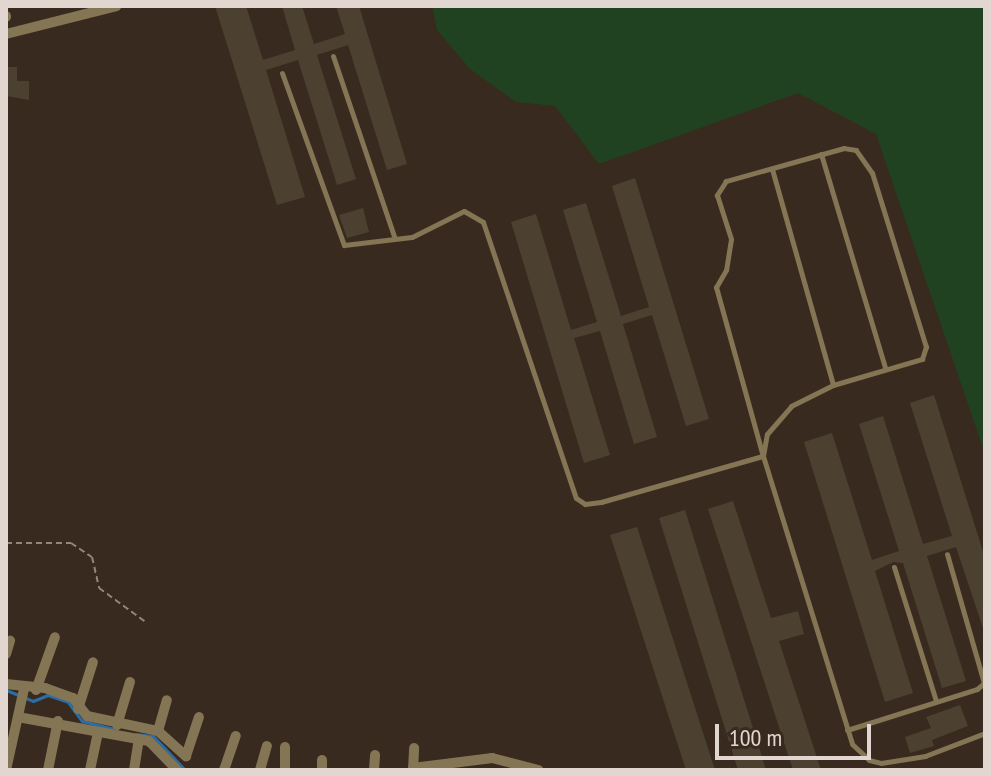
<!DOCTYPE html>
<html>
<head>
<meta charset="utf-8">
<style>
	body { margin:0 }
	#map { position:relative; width:991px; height:776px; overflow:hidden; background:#382a1e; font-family:"PT Sans Narrow",sans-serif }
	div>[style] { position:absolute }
	.green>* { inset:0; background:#214220 }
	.stream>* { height:3px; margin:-1.5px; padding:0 1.5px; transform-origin:1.5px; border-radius:1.5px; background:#2a6da7 }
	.building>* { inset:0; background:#4c4131 }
	.path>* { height:2px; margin-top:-1px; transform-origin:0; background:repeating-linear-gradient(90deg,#93877d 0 6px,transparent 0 10px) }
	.service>* { height:5px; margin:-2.5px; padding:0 2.5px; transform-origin:2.5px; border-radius:2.5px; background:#847554 }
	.minor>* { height:10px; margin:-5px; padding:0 5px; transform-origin:5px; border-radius:5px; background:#847554 }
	span { translate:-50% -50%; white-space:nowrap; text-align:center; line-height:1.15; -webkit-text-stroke:8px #382a1e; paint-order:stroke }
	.frame { position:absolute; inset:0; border:8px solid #e1d7d0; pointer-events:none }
	.scale { position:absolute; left:715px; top:724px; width:156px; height:36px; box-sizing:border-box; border:4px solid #e1d7d0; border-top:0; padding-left:10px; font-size:24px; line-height:28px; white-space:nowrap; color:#e1d7d0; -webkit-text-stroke:6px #382a1e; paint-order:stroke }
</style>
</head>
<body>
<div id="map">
	<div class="green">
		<i style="clip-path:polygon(432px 6px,985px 6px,985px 454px,876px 134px,798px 93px,599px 164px,555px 106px,516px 102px,470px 69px,437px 30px)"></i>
	</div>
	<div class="stream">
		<i style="left:6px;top:690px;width:29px;rotate:22deg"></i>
		<i style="left:33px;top:701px;width:16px;rotate:-22deg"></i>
		<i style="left:48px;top:695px;width:21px;rotate:19deg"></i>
		<i style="left:68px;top:702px;width:24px;rotate:54deg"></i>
		<i style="left:82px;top:721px;width:32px;rotate:14deg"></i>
		<i style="left:136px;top:734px;width:17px;rotate:7deg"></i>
		<i style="left:153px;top:736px;width:47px;rotate:46.7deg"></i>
	</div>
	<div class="building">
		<i style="clip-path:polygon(215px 6px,246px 6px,263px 60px,295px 50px,282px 6px,302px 6px,314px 44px,345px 34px,336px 6px,359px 6px,407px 164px,387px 170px,348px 45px,317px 55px,356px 179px,337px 185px,298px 60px,266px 70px,305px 197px,277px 205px)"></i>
		<i style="clip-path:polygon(6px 67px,17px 67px,17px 81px,29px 81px,29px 100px,7px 96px)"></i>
		<i style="clip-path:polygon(635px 178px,709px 419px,686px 426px,652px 315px,623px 324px,657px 437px,634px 444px,600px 331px,574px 338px,610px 455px,584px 463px,511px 222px,536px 214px,571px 330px,597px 322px,563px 210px,586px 203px,621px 316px,649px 307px,612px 186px)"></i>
		<i style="clip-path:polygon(363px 208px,369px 232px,347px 238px,339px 215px)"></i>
		<i style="clip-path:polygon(934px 395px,985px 558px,985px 634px,956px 547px,927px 556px,966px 681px,942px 688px,903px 563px,893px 562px,875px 571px,913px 693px,885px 702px,804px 442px,832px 433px,872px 560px,899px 551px,859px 424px,883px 416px,923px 544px,952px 536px,910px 403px)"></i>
		<i style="clip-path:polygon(733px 501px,771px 618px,798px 611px,804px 634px,779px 641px,821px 770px,793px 770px,708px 509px)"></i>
		<i style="clip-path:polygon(685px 510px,766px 770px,738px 770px,659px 518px)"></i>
		<i style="clip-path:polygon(637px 527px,715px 770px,686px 770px,610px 535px)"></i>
		<i style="clip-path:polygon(960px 705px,968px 726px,932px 740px,934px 746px,910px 753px,905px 737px,931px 728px,926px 717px)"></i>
	</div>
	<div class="path">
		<i style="left:6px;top:543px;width:65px"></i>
		<i style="left:71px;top:543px;width:25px;rotate:34deg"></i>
		<i style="left:92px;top:557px;width:32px;rotate:77deg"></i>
		<i style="left:99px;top:588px;width:59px;rotate:36.1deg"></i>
	</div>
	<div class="service">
		<i style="left:333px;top:56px;width:193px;rotate:71.3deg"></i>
		<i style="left:282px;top:73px;width:183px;rotate:70.2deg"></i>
		<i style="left:344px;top:245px;width:68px;rotate:-6.7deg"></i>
		<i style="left:412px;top:237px;width:58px;rotate:-26.6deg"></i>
		<i style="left:464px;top:211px;width:22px;rotate:30deg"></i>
		<i style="left:483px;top:222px;width:291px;rotate:71.4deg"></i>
		<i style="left:576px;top:498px;width:11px;rotate:34deg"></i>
		<i style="left:585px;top:504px;width:16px;rotate:-7deg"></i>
		<i style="left:601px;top:502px;width:168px;rotate:-15.9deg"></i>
		<i style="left:821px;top:154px;width:223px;rotate:73.3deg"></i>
		<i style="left:772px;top:169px;width:224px;rotate:74.2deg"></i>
		<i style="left:763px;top:456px;width:22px;rotate:-80deg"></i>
		<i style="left:767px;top:434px;width:37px;rotate:-49deg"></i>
		<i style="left:791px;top:406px;width:47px;rotate:-26.6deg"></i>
		<i style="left:833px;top:385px;width:93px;rotate:-16.3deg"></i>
		<i style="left:922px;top:359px;width:13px;rotate:-72deg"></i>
		<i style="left:926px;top:347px;width:182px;rotate:-107.2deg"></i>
		<i style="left:872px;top:173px;width:28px;rotate:-125deg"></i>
		<i style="left:856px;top:150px;width:12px;rotate:-171deg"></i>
		<i style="left:844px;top:148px;width:123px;rotate:164.4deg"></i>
		<i style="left:726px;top:181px;width:17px;rotate:123deg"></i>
		<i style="left:717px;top:195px;width:46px;rotate:72.3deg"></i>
		<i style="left:731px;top:239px;width:31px;rotate:99deg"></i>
		<i style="left:726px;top:270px;width:20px;rotate:120deg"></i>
		<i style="left:716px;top:287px;width:175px;rotate:74.5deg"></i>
		<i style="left:763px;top:456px;width:301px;rotate:72.8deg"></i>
		<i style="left:852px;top:744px;width:23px;rotate:43deg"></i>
		<i style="left:869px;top:760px;width:12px;rotate:14deg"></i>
		<i style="left:881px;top:763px;width:45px;rotate:-9deg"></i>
		<i style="left:925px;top:756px;width:64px;rotate:-21deg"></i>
		<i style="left:894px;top:567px;width:140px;rotate:72.6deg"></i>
		<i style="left:847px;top:730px;width:136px;rotate:-17.5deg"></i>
		<i style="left:977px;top:689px;width:9px;rotate:-41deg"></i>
		<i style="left:984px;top:683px;width:134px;rotate:-106deg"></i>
	</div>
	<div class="minor">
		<i style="left:6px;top:16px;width:1px;rotate:90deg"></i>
		<i style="left:6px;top:34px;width:114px;rotate:-14.2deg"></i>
		<i style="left:6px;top:654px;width:14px;rotate:-73deg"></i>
		<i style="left:6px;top:684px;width:39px;rotate:6deg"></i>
		<i style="left:45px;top:688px;width:30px;rotate:20deg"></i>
		<i style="left:73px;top:698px;width:23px;rotate:52deg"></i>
		<i style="left:87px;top:716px;width:73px;rotate:11.9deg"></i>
		<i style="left:158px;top:731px;width:38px;rotate:42deg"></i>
		<i style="left:186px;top:756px;width:41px;rotate:-71.6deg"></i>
		<i style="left:36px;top:690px;width:56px;rotate:-70.3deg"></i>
		<i style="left:78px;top:709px;width:49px;rotate:-72.3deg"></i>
		<i style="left:18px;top:717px;width:133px;rotate:10.4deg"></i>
		<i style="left:149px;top:741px;width:40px;rotate:46deg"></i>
		<i style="left:117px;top:725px;width:45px;rotate:-73.2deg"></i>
		<i style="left:158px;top:731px;width:32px;rotate:-74deg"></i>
		<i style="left:285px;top:747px;width:23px;rotate:90deg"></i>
		<i style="left:322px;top:760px;width:10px;rotate:90deg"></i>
		<i style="left:413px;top:768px;width:80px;rotate:-7.2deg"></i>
		<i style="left:492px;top:758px;width:48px;rotate:14.6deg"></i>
		<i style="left:6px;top:770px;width:83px;rotate:-77.5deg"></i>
		<i style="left:48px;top:770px;width:50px;rotate:-78.5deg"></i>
		<i style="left:90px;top:770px;width:39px;rotate:-78deg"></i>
		<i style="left:134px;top:770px;width:30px;rotate:-81deg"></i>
		<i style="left:224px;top:770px;width:36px;rotate:-71deg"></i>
		<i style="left:260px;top:770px;width:25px;rotate:-74deg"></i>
		<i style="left:374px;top:770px;width:15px;rotate:-86deg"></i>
		<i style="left:413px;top:770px;width:22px;rotate:-87deg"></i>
	</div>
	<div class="frame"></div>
	<div class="scale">100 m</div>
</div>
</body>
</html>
